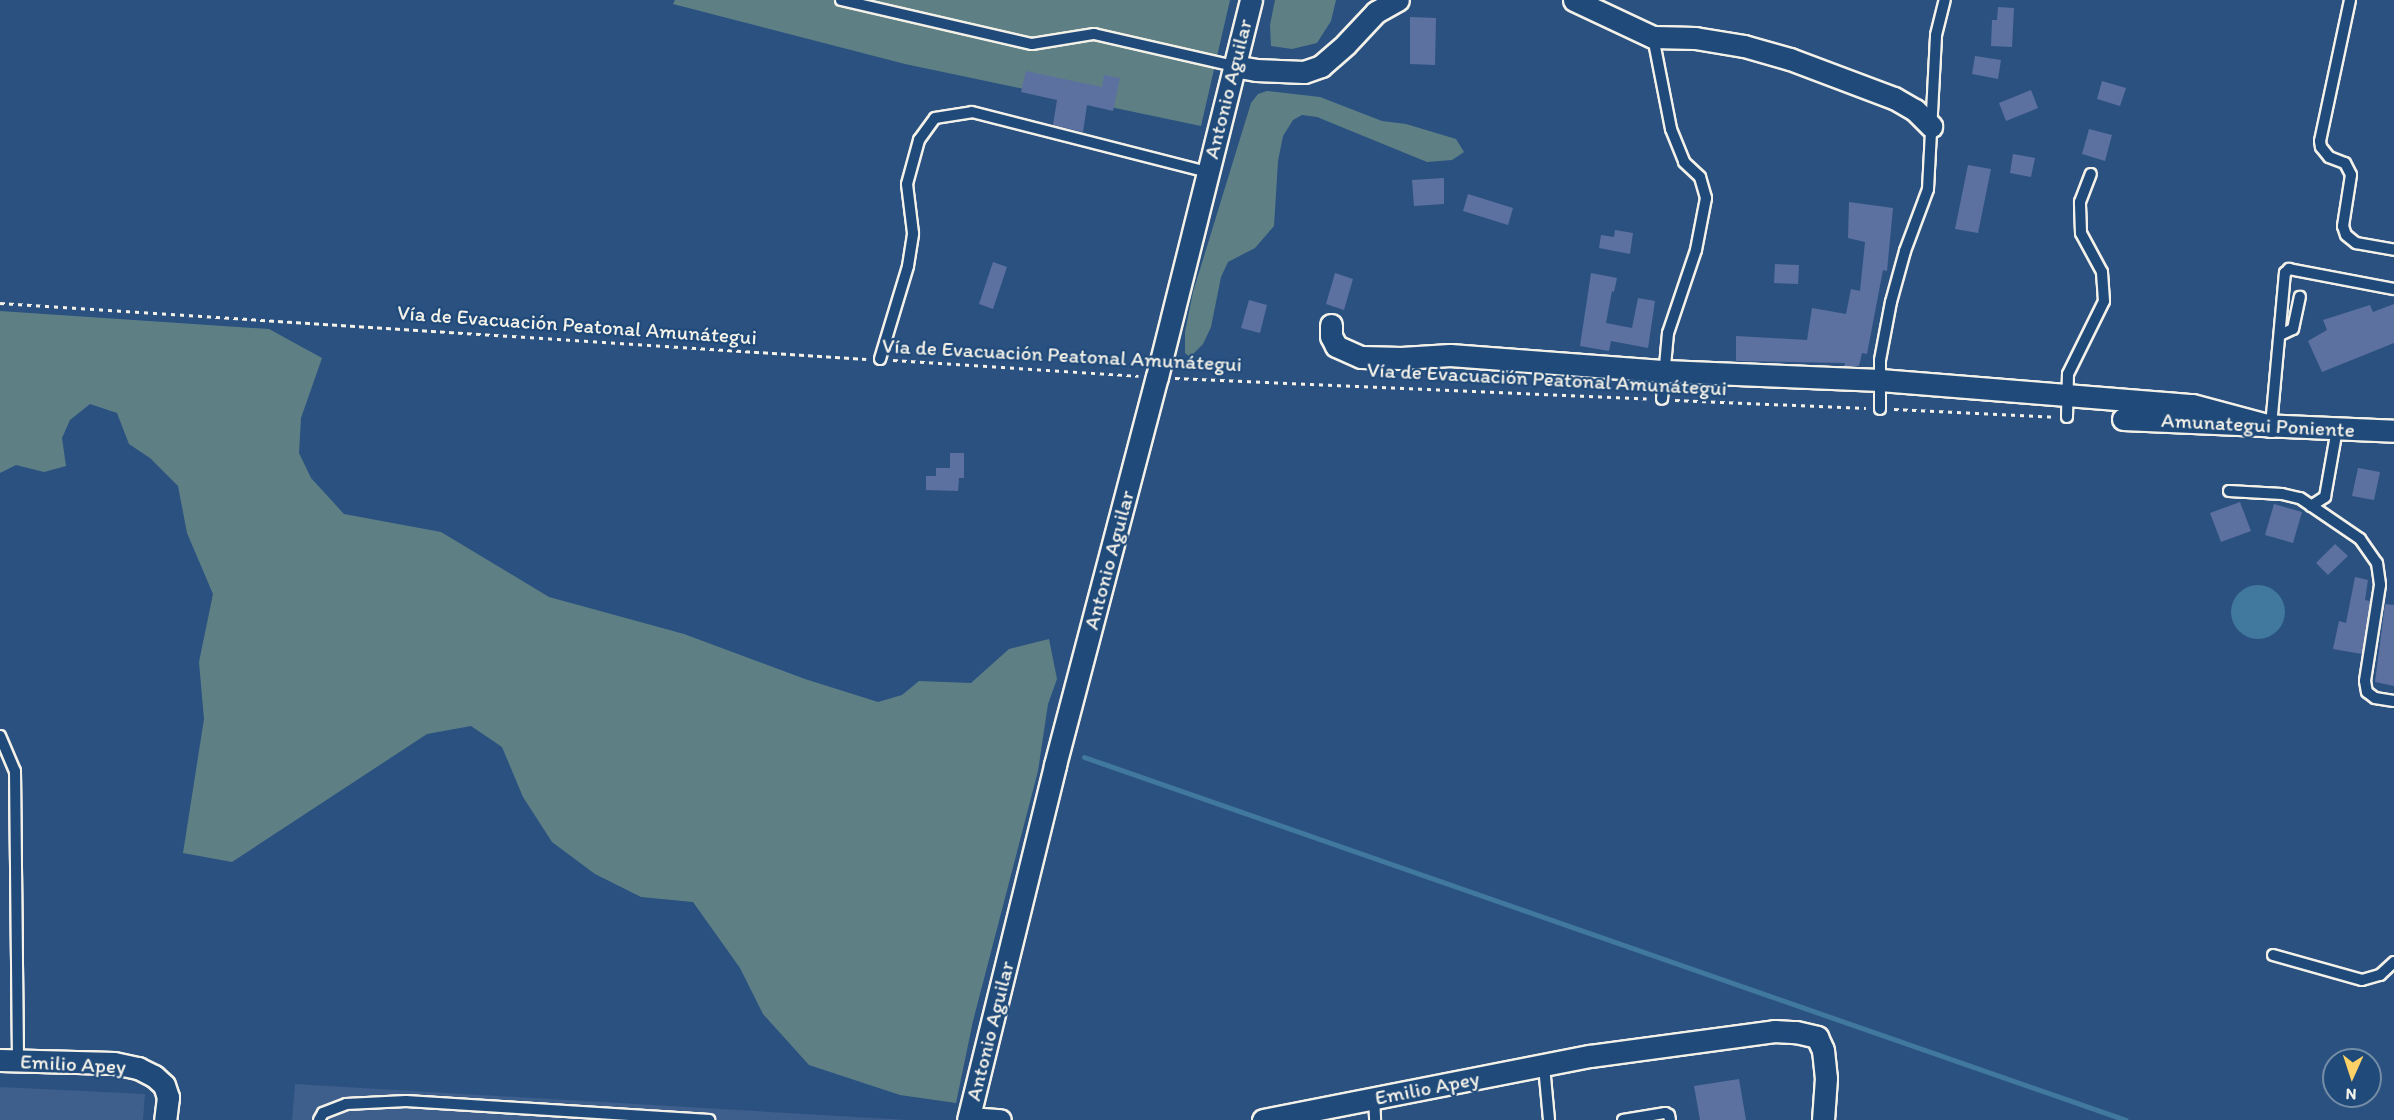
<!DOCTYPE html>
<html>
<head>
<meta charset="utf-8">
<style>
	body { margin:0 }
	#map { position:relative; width:2394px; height:1120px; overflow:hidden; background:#2b5181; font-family:Itim,sans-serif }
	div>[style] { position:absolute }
	.built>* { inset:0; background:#3e5e8c }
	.green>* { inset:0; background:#5e8084 }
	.water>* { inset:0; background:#41789d }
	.round { border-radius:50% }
	.stream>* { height:5px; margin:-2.5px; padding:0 2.5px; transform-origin:2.5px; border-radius:2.5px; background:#41789d }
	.building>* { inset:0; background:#5c719f }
	.path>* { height:3px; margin-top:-1.5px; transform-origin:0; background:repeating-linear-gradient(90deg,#f4f1e8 0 4.5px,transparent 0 9px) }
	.roads { filter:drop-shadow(2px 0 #f4f1e8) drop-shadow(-2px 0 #f4f1e8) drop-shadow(0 2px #f4f1e8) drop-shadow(0 -2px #f4f1e8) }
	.lane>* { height:10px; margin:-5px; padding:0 5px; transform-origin:5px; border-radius:5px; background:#1f4a7a }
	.street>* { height:21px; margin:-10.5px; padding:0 10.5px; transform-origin:10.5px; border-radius:10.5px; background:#1f4a7a }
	span { translate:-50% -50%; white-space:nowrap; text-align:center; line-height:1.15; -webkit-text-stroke:4.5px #1f4a7a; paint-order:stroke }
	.street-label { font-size:21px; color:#f4f1e8 }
	.north { position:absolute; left:2322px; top:1048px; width:60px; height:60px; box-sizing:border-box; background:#1f4a7a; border:2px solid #748da6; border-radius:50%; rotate:183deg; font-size:16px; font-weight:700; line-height:24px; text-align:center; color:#f4f1e8 }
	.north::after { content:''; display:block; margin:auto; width:21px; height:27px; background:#ffd166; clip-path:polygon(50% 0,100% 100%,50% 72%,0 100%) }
</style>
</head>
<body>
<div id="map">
	<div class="built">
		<i style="clip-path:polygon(295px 1084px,908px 1120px,292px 1120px)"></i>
		<i style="clip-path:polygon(0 1087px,145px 1094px,143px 1120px,0 1120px)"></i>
	</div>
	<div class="green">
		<i style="clip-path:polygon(675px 0,1230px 0,1201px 126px,905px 64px,673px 4px)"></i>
		<i style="clip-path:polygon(1275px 0,1336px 0,1331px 21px,1317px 43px,1292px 49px,1271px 46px,1270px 25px)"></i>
		<i style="clip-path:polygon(1267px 91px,1320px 97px,1382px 121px,1406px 124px,1456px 139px,1464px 152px,1452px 160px,1427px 162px,1317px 117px,1302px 115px,1293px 120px,1283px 136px,1278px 161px,1274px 226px,1255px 248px,1228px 262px,1221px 277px,1211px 327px,1203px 344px,1190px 357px,1185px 353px,1185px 332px,1193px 292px,1251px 103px,1258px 94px)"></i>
		<i style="clip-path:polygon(0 311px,269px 329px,322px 358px,301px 418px,299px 453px,311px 478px,344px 514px,441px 532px,549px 597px,684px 634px,805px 679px,878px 702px,902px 695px,919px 681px,971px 683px,1009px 649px,1049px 639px,1057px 679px,1048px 704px,1038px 771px,973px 1021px,956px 1103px,900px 1095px,809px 1065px,763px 1014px,740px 968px,693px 902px,641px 897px,595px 874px,552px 842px,523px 797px,502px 747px,471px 726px,427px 734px,232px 862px,183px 853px,204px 719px,199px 662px,213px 594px,187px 533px,178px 486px,150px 458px,129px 444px,117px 413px,90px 404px,70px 420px,62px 438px,66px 466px,44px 472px,16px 465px,0 473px)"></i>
	</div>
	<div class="water">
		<i class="round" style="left:2231px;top:585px;width:54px;height:54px"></i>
	</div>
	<div class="stream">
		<i style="left:1084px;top:757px;width:1103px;rotate:19.21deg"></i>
	</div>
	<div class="building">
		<i style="clip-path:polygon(1998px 7px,2014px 8px,2012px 47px,1991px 46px,1992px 20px,1997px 20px)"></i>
		<i style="clip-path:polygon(1410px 17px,1436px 18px,1435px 65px,1410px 64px)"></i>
		<i style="clip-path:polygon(1975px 56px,2001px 60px,1998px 79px,1972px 74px)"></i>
		<i style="clip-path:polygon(1026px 71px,1102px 87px,1104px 75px,1120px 78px,1113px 111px,1087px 105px,1083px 132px,1053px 125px,1057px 100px,1021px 92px)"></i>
		<i style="clip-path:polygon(2102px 81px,2126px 88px,2120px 106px,2097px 99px)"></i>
		<i style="clip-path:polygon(2031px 90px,2038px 108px,2006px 121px,1999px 103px)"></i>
		<i style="clip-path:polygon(2089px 129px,2112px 135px,2105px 161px,2082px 154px)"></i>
		<i style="clip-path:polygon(2013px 154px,2035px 158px,2031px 177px,2010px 173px)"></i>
		<i style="clip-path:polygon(1968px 165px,1991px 169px,1978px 233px,1955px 229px)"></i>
		<i style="clip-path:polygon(1444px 178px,1444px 204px,1414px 206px,1412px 180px)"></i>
		<i style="clip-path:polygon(1468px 194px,1513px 208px,1508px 225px,1463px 211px)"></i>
		<i style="clip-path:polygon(1849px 202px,1893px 208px,1887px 271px,1883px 270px,1867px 354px,1862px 353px,1859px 366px,1844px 366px,1845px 363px,1736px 361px,1736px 336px,1807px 340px,1812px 308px,1846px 314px,1851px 289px,1860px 291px,1865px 242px,1848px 238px)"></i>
		<i style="clip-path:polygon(1615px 230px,1633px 233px,1630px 254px,1599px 248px,1601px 235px,1614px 237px)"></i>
		<i style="clip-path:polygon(993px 262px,1007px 267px,993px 309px,979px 304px)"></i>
		<i style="clip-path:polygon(1775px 264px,1799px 265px,1798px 284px,1774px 283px)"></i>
		<i style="clip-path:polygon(1335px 273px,1353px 279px,1344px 310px,1326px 304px)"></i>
		<i style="clip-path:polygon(1591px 273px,1617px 278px,1614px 292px,1612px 291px,1606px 323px,1632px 328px,1638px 298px,1655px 301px,1648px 348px,1611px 341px,1609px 351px,1580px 346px)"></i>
		<i style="clip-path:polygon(1249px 300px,1267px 305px,1260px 333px,1241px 328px)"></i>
		<i style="clip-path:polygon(2394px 304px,2394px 343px,2322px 372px,2308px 341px,2327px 330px,2323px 320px,2370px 305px,2373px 312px)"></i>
		<i style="clip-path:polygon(950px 453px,964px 453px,964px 478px,959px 478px,958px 491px,926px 490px,926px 476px,936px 476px,936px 468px,950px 468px)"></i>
		<i style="clip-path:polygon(2358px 468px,2380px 472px,2374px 500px,2352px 496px)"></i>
		<i style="clip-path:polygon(2240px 502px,2251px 531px,2221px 542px,2210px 513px)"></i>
		<i style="clip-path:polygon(2274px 504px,2302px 512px,2293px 543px,2265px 535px)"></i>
		<i style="clip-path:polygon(2335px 544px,2348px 556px,2328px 575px,2316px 563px)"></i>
		<i style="clip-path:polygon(2355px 577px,2368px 580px,2365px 600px,2370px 601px,2362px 654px,2333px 649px,2339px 621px,2346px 623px)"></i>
		<i style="clip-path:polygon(2385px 604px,2394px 605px,2394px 686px,2375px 682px)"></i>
		<i style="clip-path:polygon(1739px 1079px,1746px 1120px,1700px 1120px,1694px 1086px)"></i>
	</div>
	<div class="path">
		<i style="left:0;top:303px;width:868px;rotate:3.7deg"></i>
		<i style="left:893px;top:360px;width:246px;rotate:3.7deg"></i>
		<i style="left:1175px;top:378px;width:472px;rotate:2.5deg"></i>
		<i style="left:1675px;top:400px;width:191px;rotate:2.4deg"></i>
		<i style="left:1894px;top:409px;width:161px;rotate:2.8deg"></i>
	</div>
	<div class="roads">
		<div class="lane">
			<i style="left:841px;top:0;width:196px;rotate:13deg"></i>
			<i style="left:1032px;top:44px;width:63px;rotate:-9.2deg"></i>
			<i style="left:1094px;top:34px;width:144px;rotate:12.9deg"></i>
			<i style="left:2350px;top:0;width:144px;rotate:102deg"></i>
			<i style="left:2320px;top:141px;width:6px;rotate:81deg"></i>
			<i style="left:2321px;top:147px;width:13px;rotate:51deg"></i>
			<i style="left:2329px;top:157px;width:17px;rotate:21deg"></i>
			<i style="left:2345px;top:163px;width:13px;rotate:63deg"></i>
			<i style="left:2351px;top:175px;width:52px;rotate:98.9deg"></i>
			<i style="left:2343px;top:226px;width:9px;rotate:72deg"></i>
			<i style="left:2346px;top:235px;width:13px;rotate:39deg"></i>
			<i style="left:2356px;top:243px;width:39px;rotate:10deg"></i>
			<i style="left:1653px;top:37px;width:94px;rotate:78.9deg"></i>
			<i style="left:1671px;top:129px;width:35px;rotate:68deg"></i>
			<i style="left:1684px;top:162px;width:22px;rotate:43deg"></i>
			<i style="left:1700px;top:177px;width:22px;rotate:74deg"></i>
			<i style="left:1706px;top:198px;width:53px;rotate:100.9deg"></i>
			<i style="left:1696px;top:250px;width:88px;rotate:108.6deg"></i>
			<i style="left:1668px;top:333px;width:66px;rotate:95.2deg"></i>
			<i style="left:2280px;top:335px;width:14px;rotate:-25deg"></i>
			<i style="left:2293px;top:329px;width:33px;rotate:-78deg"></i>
			<i style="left:880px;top:359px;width:97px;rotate:-73.2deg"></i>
			<i style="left:908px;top:266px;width:33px;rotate:-81deg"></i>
			<i style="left:913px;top:233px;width:49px;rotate:-97deg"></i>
			<i style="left:907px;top:184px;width:46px;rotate:-74.7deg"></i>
			<i style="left:919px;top:140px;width:27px;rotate:-54deg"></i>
			<i style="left:935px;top:118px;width:37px;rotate:-9deg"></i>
			<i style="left:972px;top:112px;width:244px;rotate:14.3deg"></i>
			<i style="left:1880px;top:409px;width:49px;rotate:-90deg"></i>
			<i style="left:1880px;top:360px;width:59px;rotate:-79.3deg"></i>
			<i style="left:1891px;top:302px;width:53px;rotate:-74.6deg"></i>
			<i style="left:1905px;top:251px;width:66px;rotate:-69.6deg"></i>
			<i style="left:1928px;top:189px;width:154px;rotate:-87deg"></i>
			<i style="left:1936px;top:35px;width:36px;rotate:-76deg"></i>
			<i style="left:2067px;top:417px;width:43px;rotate:-88.7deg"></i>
			<i style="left:2068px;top:374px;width:81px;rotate:-63.7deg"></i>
			<i style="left:2104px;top:301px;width:29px;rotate:-94deg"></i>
			<i style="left:2102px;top:272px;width:44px;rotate:-118.3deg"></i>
			<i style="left:2081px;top:233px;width:31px;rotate:-92deg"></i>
			<i style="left:2080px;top:202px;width:30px;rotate:-69deg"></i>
			<i style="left:2271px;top:426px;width:154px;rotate:-84.8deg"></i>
			<i style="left:2285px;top:273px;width:6px;rotate:-45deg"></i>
			<i style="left:2289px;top:269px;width:107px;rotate:10.8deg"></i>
			<i style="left:2229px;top:491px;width:53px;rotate:3.2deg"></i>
			<i style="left:2282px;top:494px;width:18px;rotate:13deg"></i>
			<i style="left:2300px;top:498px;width:73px;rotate:34.3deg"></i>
			<i style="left:2360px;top:539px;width:29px;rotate:55deg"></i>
			<i style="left:2377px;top:563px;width:22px;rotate:82deg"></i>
			<i style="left:2380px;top:585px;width:97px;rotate:98.9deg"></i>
			<i style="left:2365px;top:681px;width:11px;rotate:80deg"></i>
			<i style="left:2367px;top:692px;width:10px;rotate:37deg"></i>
			<i style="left:2375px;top:698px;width:19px;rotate:9deg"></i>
			<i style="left:2311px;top:506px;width:17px;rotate:-33deg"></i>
			<i style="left:2325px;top:497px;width:69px;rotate:-80deg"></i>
			<i style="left:0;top:736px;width:38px;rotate:67deg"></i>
			<i style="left:15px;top:771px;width:289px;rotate:89.4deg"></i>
			<i style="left:2273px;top:955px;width:92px;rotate:15.7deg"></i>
			<i style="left:2362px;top:980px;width:19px;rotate:-16deg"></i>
			<i style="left:2380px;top:975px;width:19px;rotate:-43deg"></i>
			<i style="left:1544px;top:1066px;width:54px;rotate:84.7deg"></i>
			<i style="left:1374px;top:1098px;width:22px;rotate:87deg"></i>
			<i style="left:319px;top:1120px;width:8px;rotate:-60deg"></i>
			<i style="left:323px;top:1113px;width:25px;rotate:-21deg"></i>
			<i style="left:346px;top:1104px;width:60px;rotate:-2.9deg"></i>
			<i style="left:406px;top:1101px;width:304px;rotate:3.6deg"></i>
			<i style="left:1623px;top:1120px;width:43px;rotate:-9.5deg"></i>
			<i style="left:1665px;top:1113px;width:4px;rotate:27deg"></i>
			<i style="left:1669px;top:1115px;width:5px;rotate:79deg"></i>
		</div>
		<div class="street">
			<i style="left:1574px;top:0;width:87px;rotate:25.1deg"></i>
			<i style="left:1653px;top:37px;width:42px;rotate:1.4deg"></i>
			<i style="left:1695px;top:38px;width:50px;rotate:9.3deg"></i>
			<i style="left:1744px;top:46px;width:48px;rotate:15.8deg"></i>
			<i style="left:1790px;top:59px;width:111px;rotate:20.6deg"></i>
			<i style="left:1894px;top:98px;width:24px;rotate:30deg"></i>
			<i style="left:1915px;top:110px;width:23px;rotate:45deg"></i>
			<i style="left:1234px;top:66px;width:22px;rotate:10deg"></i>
			<i style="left:1256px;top:70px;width:48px;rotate:2.4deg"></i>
			<i style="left:1304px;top:72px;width:18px;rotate:-19deg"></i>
			<i style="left:1321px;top:66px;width:33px;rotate:-41deg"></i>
			<i style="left:1346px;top:44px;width:44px;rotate:-46.8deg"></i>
			<i style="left:1376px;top:12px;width:25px;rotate:-29deg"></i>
			<i style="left:1331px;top:325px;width:11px;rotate:90deg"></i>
			<i style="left:1331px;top:336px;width:11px;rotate:63deg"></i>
			<i style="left:1336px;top:346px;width:27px;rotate:24deg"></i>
			<i style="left:1361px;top:357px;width:40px;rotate:1.4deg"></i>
			<i style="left:1401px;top:358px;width:49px;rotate:-3.5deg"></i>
			<i style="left:1450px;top:355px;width:216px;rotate:4.3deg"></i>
			<i style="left:1665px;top:371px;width:215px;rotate:2.4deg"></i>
			<i style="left:1880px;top:380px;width:313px;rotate:4.6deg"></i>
			<i style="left:2192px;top:405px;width:82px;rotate:14.9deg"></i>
			<i style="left:2123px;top:419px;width:271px;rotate:2.5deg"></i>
			<i style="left:0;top:1060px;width:114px;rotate:1.5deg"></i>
			<i style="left:114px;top:1063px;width:25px;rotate:12deg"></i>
			<i style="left:138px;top:1068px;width:18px;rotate:27deg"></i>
			<i style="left:154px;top:1076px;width:13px;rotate:42deg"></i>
			<i style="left:164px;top:1085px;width:13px;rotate:72deg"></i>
			<i style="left:168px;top:1097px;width:23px;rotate:97deg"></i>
			<i style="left:969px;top:1118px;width:31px;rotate:4deg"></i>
			<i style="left:968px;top:1120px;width:366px;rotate:-76.2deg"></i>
			<i style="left:1055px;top:765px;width:401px;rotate:-75.3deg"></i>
			<i style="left:1157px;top:377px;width:389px;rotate:-76deg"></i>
			<i style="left:1263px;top:1120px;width:333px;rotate:-11.1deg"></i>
			<i style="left:1590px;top:1056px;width:186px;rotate:-7.7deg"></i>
			<i style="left:1774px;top:1031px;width:22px;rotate:3deg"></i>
			<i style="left:1796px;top:1032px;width:22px;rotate:13deg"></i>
			<i style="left:1817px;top:1037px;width:14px;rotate:65deg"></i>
			<i style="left:1823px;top:1050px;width:28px;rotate:84deg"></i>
			<i style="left:1826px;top:1078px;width:42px;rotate:94.1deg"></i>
		</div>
	</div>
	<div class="street-label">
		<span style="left:1228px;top:89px;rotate:-76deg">Antonio Aguilar</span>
		<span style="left:577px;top:325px;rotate:4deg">Vía de Evacuación Peatonal Amunátegui</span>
		<span style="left:1062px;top:355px;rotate:3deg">Vía de Evacuación Peatonal Amunátegui</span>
		<span style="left:1547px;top:379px;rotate:3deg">Vía de Evacuación Peatonal Amunátegui</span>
		<span style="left:2258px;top:425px;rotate:3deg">Amunategui Poniente</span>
		<span style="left:1109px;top:560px;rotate:-75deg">Antonio Aguilar</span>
		<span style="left:990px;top:1031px;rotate:-76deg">Antonio Aguilar</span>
		<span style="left:73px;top:1064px;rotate:3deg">Emilio Apey</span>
		<span style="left:1427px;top:1088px;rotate:-11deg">Emilio Apey</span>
	</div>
	<div class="north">N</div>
</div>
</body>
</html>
